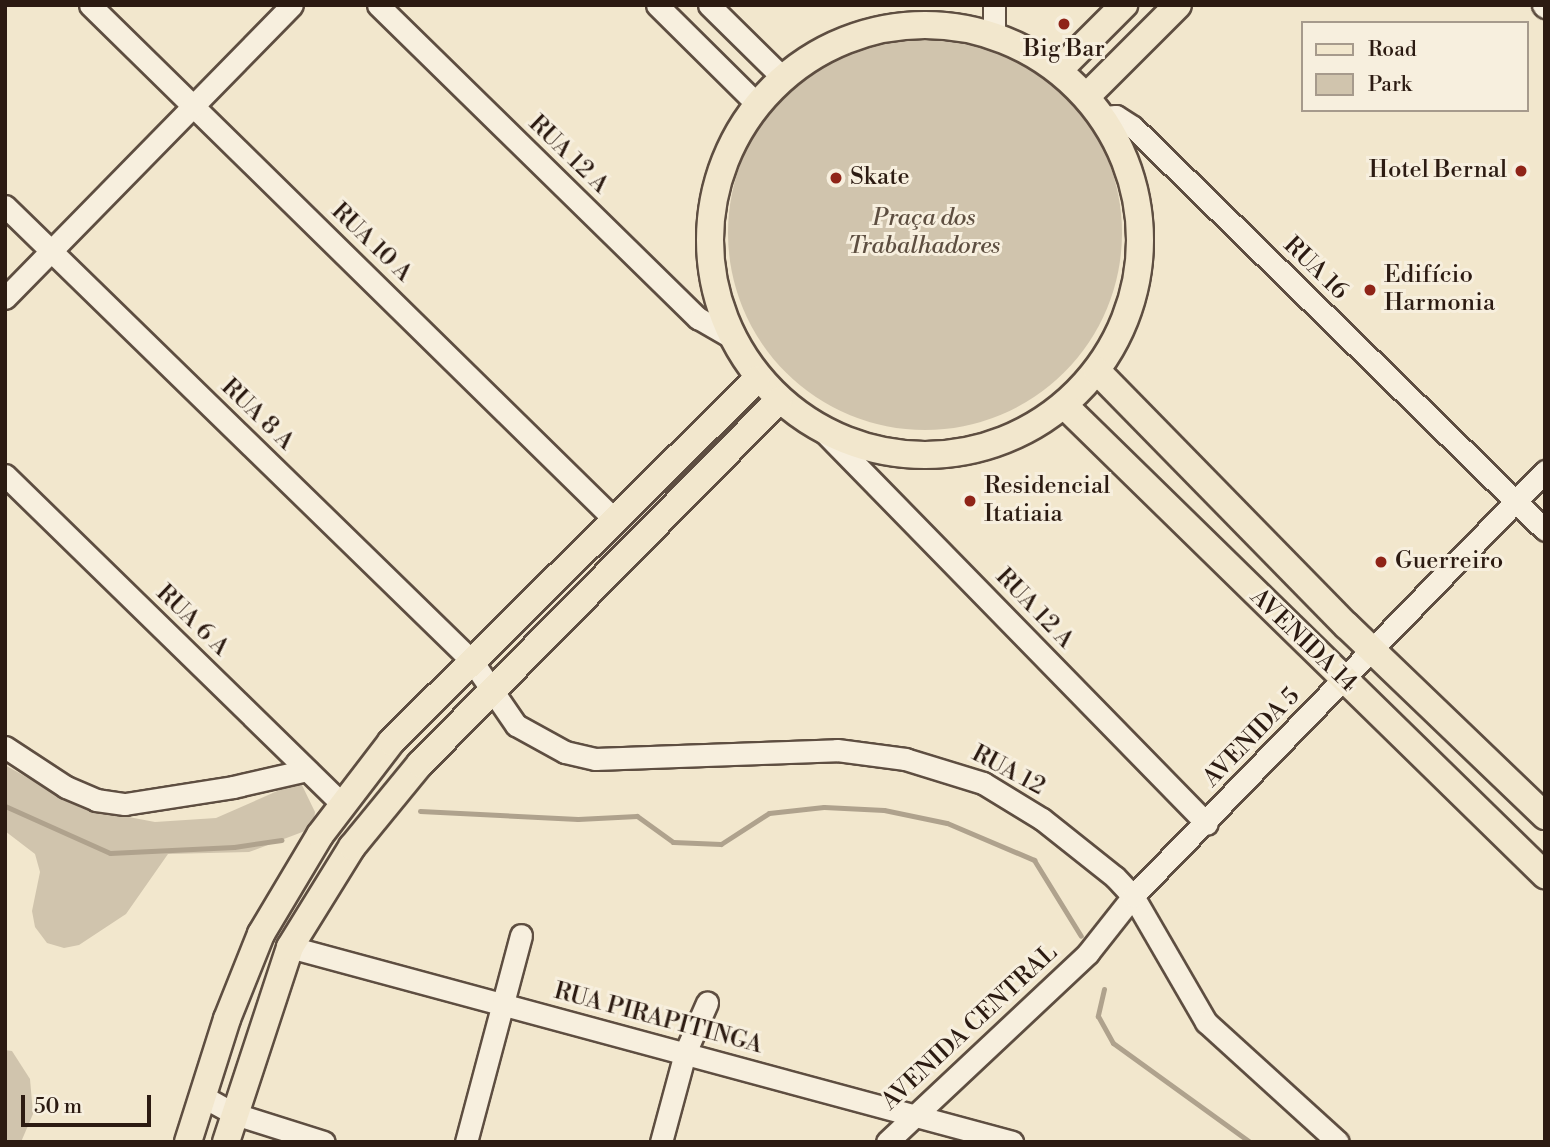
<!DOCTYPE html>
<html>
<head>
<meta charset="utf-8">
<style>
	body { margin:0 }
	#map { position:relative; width:1550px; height:1147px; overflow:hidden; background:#f2e7cd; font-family:"Libre Bodoni",serif }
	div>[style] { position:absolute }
	.green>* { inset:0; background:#d0c4ad }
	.round { border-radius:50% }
	.stream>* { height:5px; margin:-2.5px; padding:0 2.5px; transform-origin:2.5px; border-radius:2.5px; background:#afa28d }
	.roads { filter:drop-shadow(2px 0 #5e4e41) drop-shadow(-2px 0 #5e4e41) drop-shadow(0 2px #5e4e41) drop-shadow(0 -2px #5e4e41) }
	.minor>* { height:21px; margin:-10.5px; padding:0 10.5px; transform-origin:10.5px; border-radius:10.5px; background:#f7efde }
	.major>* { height:26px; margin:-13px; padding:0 13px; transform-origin:13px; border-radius:13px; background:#f2e7cd }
	.major>.ring { margin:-13px; padding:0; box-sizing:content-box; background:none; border:26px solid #f2e7cd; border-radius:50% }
	.dots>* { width:19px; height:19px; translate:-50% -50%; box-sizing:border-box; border:4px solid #f7efde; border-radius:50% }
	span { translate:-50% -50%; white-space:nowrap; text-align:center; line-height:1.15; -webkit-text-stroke:6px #f7efde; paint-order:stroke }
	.poi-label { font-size:24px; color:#2c1b12 }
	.right { translate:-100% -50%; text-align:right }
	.left { translate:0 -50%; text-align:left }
	.street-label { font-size:24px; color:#2c1b12 }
	.park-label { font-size:24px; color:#5d4e40; font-style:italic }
	.frame { position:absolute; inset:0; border:7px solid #2c1b12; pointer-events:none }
	.legend { position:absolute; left:1301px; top:21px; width:228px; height:91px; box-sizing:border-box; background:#f7efde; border:2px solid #a69a8c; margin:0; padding:9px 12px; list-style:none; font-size:21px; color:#2c1b12 }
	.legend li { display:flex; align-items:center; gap:14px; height:35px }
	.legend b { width:35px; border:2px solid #a69a8c }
	.scale { position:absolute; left:21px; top:1095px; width:130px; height:32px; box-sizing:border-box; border:4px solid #2c1b12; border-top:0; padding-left:9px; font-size:21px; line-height:24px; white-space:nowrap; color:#2c1b12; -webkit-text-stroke:5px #f7efde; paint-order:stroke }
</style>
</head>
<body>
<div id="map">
	<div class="green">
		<i class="round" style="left:728px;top:36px;width:394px;height:394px"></i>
		<i style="clip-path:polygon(5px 765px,81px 808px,155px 822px,216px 818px,300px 781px,315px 812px,313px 828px,249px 852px,168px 854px,126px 914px,79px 945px,64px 948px,47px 943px,35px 927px,32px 911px,40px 872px,35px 854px,5px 831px)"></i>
		<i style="clip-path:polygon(5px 1050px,12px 1051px,30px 1079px,33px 1114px,21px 1142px,5px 1142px)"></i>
	</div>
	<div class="stream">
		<i style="left:5px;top:806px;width:115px;rotate:24.1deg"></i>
		<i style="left:110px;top:853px;width:124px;rotate:-2.8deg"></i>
		<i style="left:234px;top:847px;width:48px;rotate:-8.5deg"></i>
		<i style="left:420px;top:811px;width:158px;rotate:2.9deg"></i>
		<i style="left:578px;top:819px;width:59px;rotate:-2.9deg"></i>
		<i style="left:637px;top:816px;width:44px;rotate:35.8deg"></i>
		<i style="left:673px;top:842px;width:48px;rotate:2.4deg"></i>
		<i style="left:721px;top:844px;width:57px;rotate:-32.9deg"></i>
		<i style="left:769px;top:813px;width:55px;rotate:-6.2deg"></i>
		<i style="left:824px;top:807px;width:60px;rotate:2.9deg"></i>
		<i style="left:884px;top:810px;width:64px;rotate:11.7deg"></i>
		<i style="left:947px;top:823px;width:95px;rotate:23deg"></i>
		<i style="left:1034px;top:860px;width:89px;rotate:58.3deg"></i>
		<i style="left:1104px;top:989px;width:28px;rotate:103deg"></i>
		<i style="left:1098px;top:1016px;width:31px;rotate:61deg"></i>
		<i style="left:1113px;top:1043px;width:169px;rotate:35.9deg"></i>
	</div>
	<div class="roads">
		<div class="minor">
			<i style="left:90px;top:5px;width:735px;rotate:44.45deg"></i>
			<i style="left:378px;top:5px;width:448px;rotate:44.4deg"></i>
			<i style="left:698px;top:318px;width:34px;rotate:30deg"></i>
			<i style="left:657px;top:5px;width:141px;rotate:44.7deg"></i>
			<i style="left:709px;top:5px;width:103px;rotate:44.6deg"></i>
			<i style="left:1543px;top:5px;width:3px;rotate:45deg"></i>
			<i style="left:994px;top:34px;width:29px;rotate:-90deg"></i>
			<i style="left:1103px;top:117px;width:13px;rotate:-4deg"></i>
			<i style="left:1116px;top:116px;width:20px;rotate:33deg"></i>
			<i style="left:1133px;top:127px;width:576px;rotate:44.37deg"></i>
			<i style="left:5px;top:206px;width:652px;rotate:44.25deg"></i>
			<i style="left:472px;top:661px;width:78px;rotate:55.5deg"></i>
			<i style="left:516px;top:725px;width:56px;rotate:28.9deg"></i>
			<i style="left:565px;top:752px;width:31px;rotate:13deg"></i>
			<i style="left:595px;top:759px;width:242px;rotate:-2.1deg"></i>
			<i style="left:837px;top:750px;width:69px;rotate:7.5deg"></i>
			<i style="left:905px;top:759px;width:82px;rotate:17.1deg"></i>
			<i style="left:983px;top:783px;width:69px;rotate:31.4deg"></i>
			<i style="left:1042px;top:819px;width:93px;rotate:38.5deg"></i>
			<i style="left:1115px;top:877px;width:26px;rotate:47deg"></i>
			<i style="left:1133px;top:896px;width:146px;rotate:59.9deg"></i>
			<i style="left:1206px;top:1022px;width:178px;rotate:42.3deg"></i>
			<i style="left:5px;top:298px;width:410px;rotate:-45.6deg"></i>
			<i style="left:823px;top:431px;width:549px;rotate:45.66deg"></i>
			<i style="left:5px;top:475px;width:472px;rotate:44.3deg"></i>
			<i style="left:5px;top:747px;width:73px;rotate:33.3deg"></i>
			<i style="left:66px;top:787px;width:33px;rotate:23deg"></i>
			<i style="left:96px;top:800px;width:29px;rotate:8deg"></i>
			<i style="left:125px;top:804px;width:109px;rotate:-8.9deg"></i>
			<i style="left:233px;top:787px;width:76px;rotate:-12.9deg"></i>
			<i style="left:290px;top:947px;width:748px;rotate:15.11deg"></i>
			<i style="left:202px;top:1096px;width:38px;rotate:29deg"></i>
			<i style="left:235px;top:1114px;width:93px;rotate:17.5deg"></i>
			<i style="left:466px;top:1142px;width:214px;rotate:-75.1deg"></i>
			<i style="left:661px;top:1142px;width:92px;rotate:-74.9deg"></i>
			<i style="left:685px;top:1053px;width:55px;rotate:-66.3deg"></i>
			<i style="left:887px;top:1142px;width:276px;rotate:-43.2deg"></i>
			<i style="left:1088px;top:953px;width:73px;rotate:-51.7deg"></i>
			<i style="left:1133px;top:896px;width:592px;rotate:-45.89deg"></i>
		</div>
		<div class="major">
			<i class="ring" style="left:710px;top:25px;width:404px;height:404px"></i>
			<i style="left:1060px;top:69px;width:91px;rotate:-45deg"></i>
			<i style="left:1088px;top:95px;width:127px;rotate:-45deg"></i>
			<i style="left:1097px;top:371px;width:356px;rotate:45.6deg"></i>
			<i style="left:1346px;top:625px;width:276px;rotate:43.8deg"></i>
			<i style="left:1064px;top:405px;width:673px;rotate:44.34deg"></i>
			<i style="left:188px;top:1142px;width:129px;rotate:-72.4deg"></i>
			<i style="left:227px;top:1019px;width:92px;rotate:-68.2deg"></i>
			<i style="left:261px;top:934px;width:115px;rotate:-59.2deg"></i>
			<i style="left:320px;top:835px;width:117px;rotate:-52.6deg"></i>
			<i style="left:391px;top:742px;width:515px;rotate:-44.76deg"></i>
			<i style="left:226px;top:1142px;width:205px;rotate:-71.8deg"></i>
			<i style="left:290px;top:947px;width:118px;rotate:-58.2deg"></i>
			<i style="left:352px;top:847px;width:107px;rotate:-50.7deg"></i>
			<i style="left:420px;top:764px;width:511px;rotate:-45.4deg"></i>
		</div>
	</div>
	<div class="dots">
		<i style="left:1064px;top:24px;background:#8f2418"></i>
		<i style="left:1521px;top:171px;background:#8f2418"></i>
		<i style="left:836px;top:178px;background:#8f2418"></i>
		<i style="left:1370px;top:290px;background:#8f2418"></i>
		<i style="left:970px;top:501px;background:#8f2418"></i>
		<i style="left:1381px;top:562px;background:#8f2418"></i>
	</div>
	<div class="poi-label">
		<span style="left:1064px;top:50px">Big Bar</span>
		<span class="right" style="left:1507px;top:171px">Hotel Bernal</span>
		<span class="left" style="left:850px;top:178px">Skate</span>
		<span class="left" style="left:1384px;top:290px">Edifício<br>Harmonia</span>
		<span class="left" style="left:984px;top:501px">Residencial<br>Itatiaia</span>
		<span class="left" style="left:1395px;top:562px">Guerreiro</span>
	</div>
	<div class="street-label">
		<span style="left:568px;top:155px;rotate:44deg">RUA 12 A</span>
		<span style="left:371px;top:243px;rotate:44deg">RUA 10 A</span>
		<span style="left:1315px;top:269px;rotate:44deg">RUA 16</span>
		<span style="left:257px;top:415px;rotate:44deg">RUA 8 A</span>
		<span style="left:1034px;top:609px;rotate:46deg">RUA 12 A</span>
		<span style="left:192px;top:621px;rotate:44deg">RUA 6 A</span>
		<span style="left:1303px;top:641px;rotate:44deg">AVENIDA 14</span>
		<span style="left:1252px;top:738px;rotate:-46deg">AVENIDA 5</span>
		<span style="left:1008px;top:771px;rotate:28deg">RUA 12</span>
		<span style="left:658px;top:1019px;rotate:15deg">RUA PIRAPITINGA</span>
		<span style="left:970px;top:1028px;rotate:-43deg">AVENIDA CENTRAL</span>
	</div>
	<div class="park-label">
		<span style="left:924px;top:233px">Praça dos<br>Trabalhadores</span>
	</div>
	<div class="frame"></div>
	<ul class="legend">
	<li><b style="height:9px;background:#f2e7cd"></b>Road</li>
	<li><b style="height:19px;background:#d0c4ad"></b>Park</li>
	</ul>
	<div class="scale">50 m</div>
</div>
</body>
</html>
